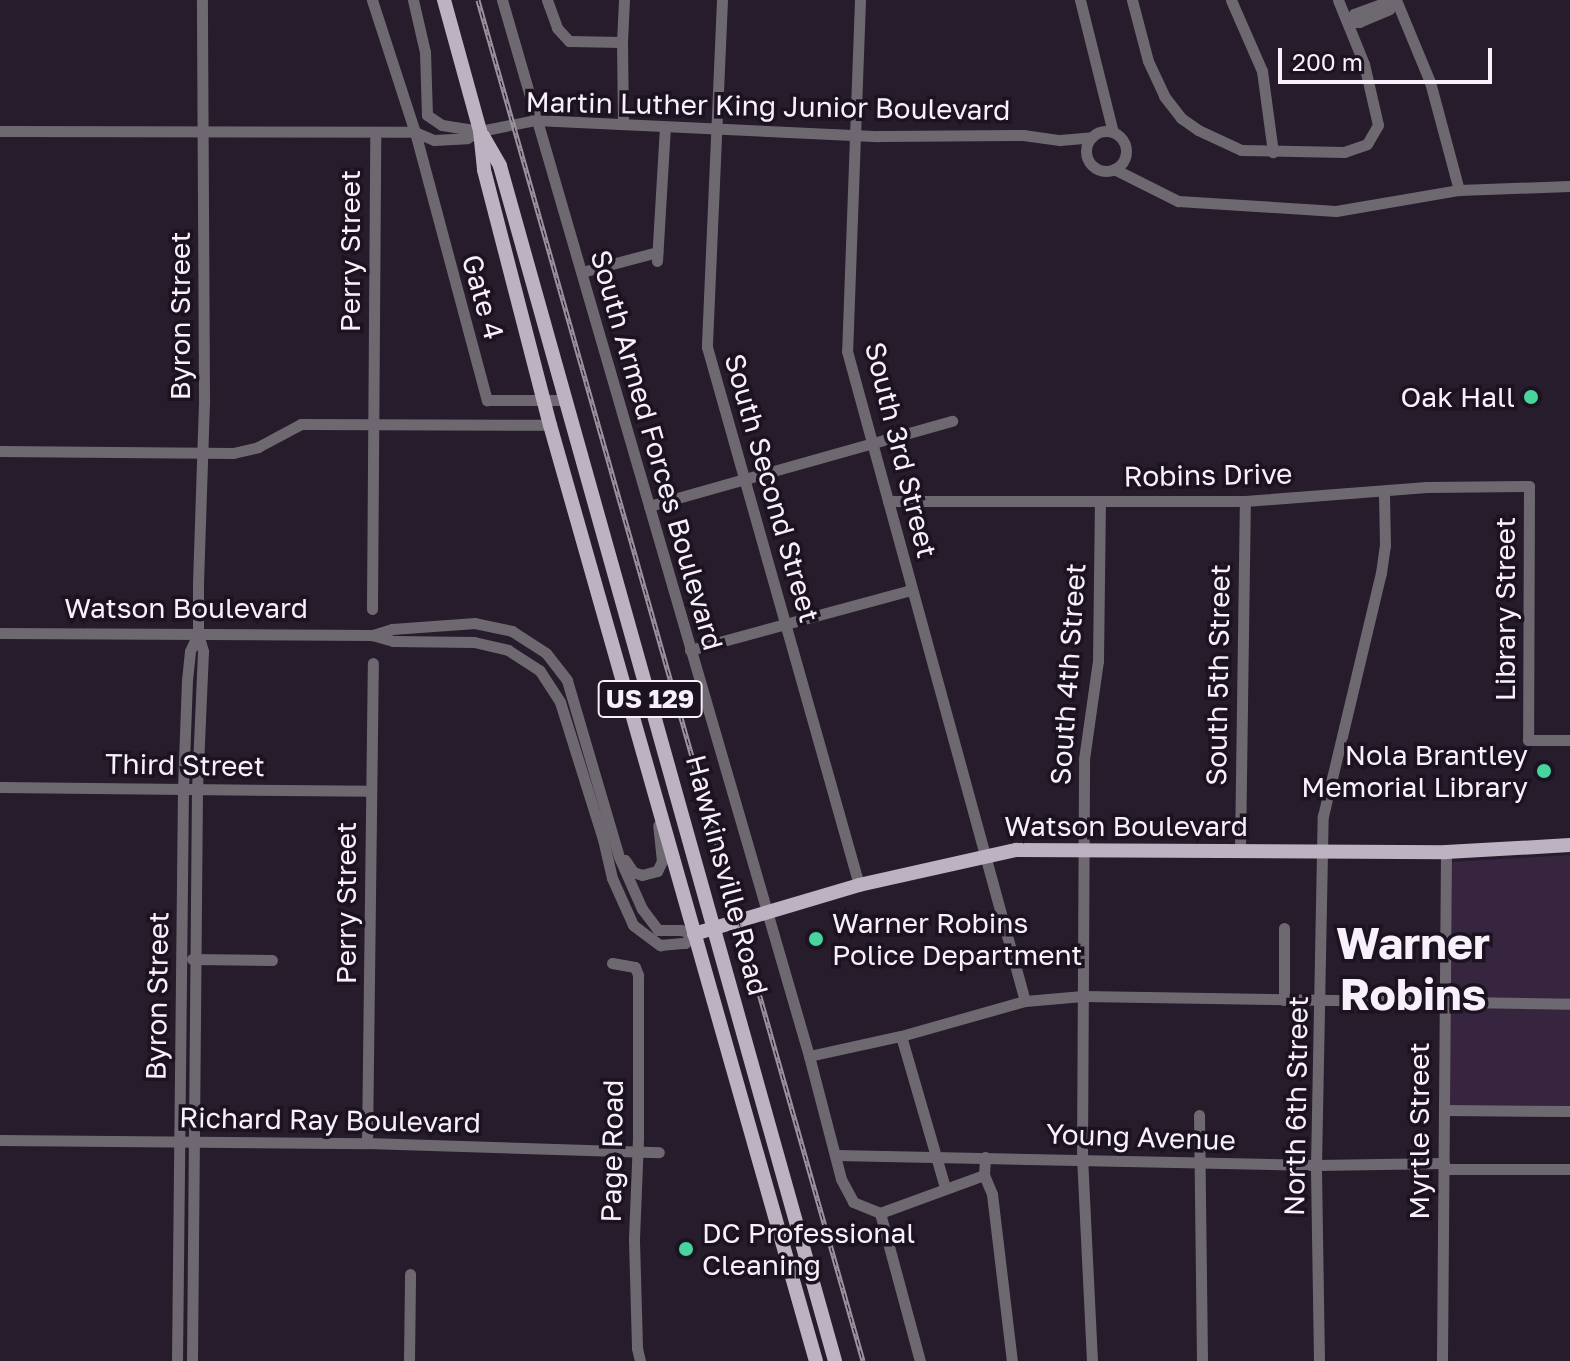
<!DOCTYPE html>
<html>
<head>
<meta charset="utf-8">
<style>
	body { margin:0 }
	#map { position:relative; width:1570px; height:1361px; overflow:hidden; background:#261c2b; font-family:"Golos Text",sans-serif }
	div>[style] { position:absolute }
	.green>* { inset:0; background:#372540 }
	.minor>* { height:11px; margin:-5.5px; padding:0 5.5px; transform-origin:5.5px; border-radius:5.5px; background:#6e6971 }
	.minor>.ring { margin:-5.5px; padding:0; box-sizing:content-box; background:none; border:11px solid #6e6971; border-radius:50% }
	.major>* { height:14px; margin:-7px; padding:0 7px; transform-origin:7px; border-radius:7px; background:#bcb2c2 }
	.rail>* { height:5px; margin-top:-2.5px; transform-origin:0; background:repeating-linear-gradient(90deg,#1c1321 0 6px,#9b939f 0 12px); box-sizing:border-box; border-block:2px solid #9b939f }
	.dots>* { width:22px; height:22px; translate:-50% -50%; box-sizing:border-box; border:4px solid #1c1321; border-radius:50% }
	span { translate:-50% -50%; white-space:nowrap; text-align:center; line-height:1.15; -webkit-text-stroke:7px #1c1321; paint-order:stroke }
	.shield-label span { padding:2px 6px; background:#1c1321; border:2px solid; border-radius:6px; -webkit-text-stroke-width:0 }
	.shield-label { font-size:26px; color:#f8f1fb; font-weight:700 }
	.street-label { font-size:28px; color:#f8f1fb }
	.poi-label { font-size:28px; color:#f8f1fb }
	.right { translate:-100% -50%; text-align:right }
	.left { translate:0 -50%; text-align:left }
	.town-label { font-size:44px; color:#f8f1fb; font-weight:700 }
	.scale { position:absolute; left:1278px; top:48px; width:214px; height:36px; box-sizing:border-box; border:4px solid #f8f1fb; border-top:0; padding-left:10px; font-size:24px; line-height:28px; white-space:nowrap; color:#f8f1fb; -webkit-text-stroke:6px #1c1321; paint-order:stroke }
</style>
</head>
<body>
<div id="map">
	<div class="green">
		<i style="clip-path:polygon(1570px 855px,1570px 1110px,1449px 1110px,1452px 862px)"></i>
	</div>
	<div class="minor">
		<i style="left:372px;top:0;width:139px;rotate:72deg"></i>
		<i style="left:415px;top:132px;width:278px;rotate:75deg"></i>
		<i style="left:487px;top:400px;width:77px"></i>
		<i style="left:413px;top:0;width:53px;rotate:77deg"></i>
		<i style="left:425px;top:52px;width:63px;rotate:88.2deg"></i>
		<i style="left:427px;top:115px;width:18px;rotate:34deg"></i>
		<i style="left:442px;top:125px;width:38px;rotate:9deg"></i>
		<i style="left:502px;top:0;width:1100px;rotate:73.79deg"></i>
		<i style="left:809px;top:1056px;width:127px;rotate:75.4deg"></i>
		<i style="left:841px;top:1179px;width:26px;rotate:62deg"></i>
		<i style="left:853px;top:1202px;width:29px;rotate:22deg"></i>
		<i style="left:880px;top:1213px;width:153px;rotate:74.9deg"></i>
		<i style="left:547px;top:0;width:30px;rotate:70deg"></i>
		<i style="left:557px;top:28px;width:18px;rotate:47deg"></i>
		<i style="left:569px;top:41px;width:53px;rotate:1.1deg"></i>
		<i style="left:622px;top:42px;width:42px;rotate:-87.3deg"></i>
		<i style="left:722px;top:0;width:347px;rotate:92.5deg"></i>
		<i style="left:707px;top:347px;width:559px;rotate:74.22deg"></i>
		<i style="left:860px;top:0;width:351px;rotate:92.1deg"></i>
		<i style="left:847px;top:351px;width:674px;rotate:74.69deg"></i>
		<i style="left:1080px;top:0;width:136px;rotate:76deg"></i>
		<i style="left:1132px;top:0;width:63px;rotate:75.3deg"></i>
		<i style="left:1148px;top:61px;width:38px;rotate:65deg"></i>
		<i style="left:1164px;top:96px;width:28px;rotate:52deg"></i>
		<i style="left:1181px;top:118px;width:21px;rotate:35deg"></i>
		<i style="left:1198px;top:130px;width:47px;rotate:24.9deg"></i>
		<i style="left:1241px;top:150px;width:103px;rotate:1.1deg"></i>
		<i style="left:1344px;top:152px;width:24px;rotate:-19deg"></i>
		<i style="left:1367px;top:144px;width:22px;rotate:-60deg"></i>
		<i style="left:1378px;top:125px;width:63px;rotate:-102.9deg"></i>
		<i style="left:1364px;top:64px;width:69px;rotate:-112.1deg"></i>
		<i style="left:1231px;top:0;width:77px;rotate:66.4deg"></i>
		<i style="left:1262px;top:71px;width:82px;rotate:82.3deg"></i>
		<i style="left:1396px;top:0;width:89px;rotate:67.5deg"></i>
		<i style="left:1430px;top:82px;width:112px;rotate:75deg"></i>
		<i style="left:1348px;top:22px;width:11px"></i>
		<i style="left:1359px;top:22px;width:33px;rotate:-23deg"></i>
		<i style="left:1389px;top:9px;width:11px;rotate:-56deg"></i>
		<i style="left:1348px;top:22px;width:10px;rotate:-53deg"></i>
		<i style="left:1354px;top:14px;width:40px;rotate:-20.2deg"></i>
		<i style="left:622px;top:42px;width:82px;rotate:89.3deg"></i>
		<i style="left:0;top:131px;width:415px;rotate:0.1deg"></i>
		<i style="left:415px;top:132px;width:21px;rotate:23deg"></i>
		<i style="left:434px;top:140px;width:33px;rotate:-3deg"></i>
		<i style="left:467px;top:138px;width:15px;rotate:-28deg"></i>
		<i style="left:480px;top:131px;width:56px;rotate:-11.3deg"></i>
		<i style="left:535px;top:120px;width:344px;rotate:2.7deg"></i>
		<i style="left:879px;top:136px;width:144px;rotate:-0.4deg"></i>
		<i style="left:1023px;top:135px;width:37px;rotate:8deg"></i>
		<i style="left:1060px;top:140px;width:32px;rotate:-5deg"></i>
		<i class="ring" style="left:1086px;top:131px;width:29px;height:29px"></i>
		<i style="left:1114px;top:169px;width:72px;rotate:26.6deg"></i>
		<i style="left:1178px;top:201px;width:158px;rotate:3.6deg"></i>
		<i style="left:1336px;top:211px;width:125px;rotate:-9.7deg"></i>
		<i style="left:1459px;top:190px;width:111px;rotate:-2.1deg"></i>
		<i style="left:657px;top:261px;width:134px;rotate:-86.6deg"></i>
		<i style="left:582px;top:272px;width:78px;rotate:-14.9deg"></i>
		<i style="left:0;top:451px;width:233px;rotate:0.5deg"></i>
		<i style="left:233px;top:453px;width:26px;rotate:-13deg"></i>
		<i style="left:258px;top:447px;width:49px;rotate:-28.1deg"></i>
		<i style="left:301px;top:424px;width:249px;rotate:0.2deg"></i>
		<i style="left:888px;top:501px;width:357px"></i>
		<i style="left:1245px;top:501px;width:182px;rotate:-4.4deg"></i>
		<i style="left:1426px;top:487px;width:103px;rotate:-0.6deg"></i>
		<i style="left:1529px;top:486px;width:254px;rotate:90.2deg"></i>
		<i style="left:1528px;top:740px;width:42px"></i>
		<i style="left:649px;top:506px;width:315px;rotate:-15.7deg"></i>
		<i style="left:372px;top:609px;width:477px;rotate:-89.6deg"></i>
		<i style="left:0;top:633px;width:372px;rotate:0.3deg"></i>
		<i style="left:372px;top:635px;width:22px;rotate:16deg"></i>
		<i style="left:393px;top:641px;width:81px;rotate:0.7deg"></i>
		<i style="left:474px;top:642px;width:35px;rotate:13deg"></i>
		<i style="left:508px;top:650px;width:38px;rotate:33deg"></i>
		<i style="left:540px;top:671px;width:37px;rotate:57deg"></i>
		<i style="left:560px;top:702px;width:144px;rotate:72.6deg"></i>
		<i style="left:603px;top:839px;width:40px;rotate:77deg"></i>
		<i style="left:612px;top:878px;width:51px;rotate:65.9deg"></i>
		<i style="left:633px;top:925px;width:34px;rotate:37deg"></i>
		<i style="left:660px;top:945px;width:25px;rotate:-5deg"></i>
		<i style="left:685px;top:943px;width:13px;rotate:-45deg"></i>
		<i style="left:694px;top:934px;width:14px;rotate:-163deg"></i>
		<i style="left:681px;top:930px;width:23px;rotate:180deg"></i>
		<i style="left:658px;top:930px;width:26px;rotate:-127deg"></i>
		<i style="left:642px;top:909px;width:57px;rotate:-113.9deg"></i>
		<i style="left:619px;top:857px;width:184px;rotate:-106.4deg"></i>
		<i style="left:567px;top:680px;width:34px;rotate:-128deg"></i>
		<i style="left:546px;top:653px;width:40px;rotate:-147.1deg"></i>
		<i style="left:512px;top:631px;width:38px;rotate:-168deg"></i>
		<i style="left:475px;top:623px;width:83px;rotate:175.9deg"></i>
		<i style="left:392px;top:629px;width:21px;rotate:163deg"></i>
		<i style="left:690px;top:650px;width:229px;rotate:-15.2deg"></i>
		<i style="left:0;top:787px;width:370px;rotate:0.6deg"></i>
		<i style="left:1240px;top:850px;width:349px;rotate:-89.2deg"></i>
		<i style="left:625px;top:860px;width:14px;rotate:56deg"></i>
		<i style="left:633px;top:872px;width:9px;rotate:18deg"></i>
		<i style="left:642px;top:875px;width:16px;rotate:-15deg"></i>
		<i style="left:657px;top:871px;width:11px;rotate:-63deg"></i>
		<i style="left:662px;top:861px;width:36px;rotate:-96deg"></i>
		<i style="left:192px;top:959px;width:80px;rotate:0.7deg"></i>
		<i style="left:612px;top:963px;width:23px;rotate:10deg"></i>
		<i style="left:635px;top:967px;width:9px;rotate:69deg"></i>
		<i style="left:638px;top:975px;width:164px;rotate:90deg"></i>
		<i style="left:638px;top:1139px;width:101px;rotate:92.3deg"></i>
		<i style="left:634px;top:1240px;width:108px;rotate:88.4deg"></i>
		<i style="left:637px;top:1348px;width:13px;rotate:77deg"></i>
		<i style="left:1284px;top:1000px;width:72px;rotate:-90deg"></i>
		<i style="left:901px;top:1036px;width:157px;rotate:73.8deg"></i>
		<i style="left:809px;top:1056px;width:94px;rotate:-12.3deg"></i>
		<i style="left:901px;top:1036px;width:129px;rotate:-15.8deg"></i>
		<i style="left:1025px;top:1001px;width:58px;rotate:-4.9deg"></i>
		<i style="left:1083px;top:996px;width:487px;rotate:0.9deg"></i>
		<i style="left:1444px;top:1110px;width:126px;rotate:0.5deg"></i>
		<i style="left:1199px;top:1115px;width:246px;rotate:89.3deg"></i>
		<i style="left:0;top:1140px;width:367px;rotate:0.5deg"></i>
		<i style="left:367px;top:1143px;width:292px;rotate:1.8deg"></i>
		<i style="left:367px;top:1143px;width:480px;rotate:-89.3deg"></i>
		<i style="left:836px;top:1155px;width:480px;rotate:1.2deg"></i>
		<i style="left:1316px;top:1165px;width:128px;rotate:-0.9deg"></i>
		<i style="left:985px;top:1157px;width:18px;rotate:93deg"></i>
		<i style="left:984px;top:1175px;width:21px;rotate:67deg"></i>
		<i style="left:992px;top:1194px;width:168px;rotate:83.2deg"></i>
		<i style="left:1444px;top:1169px;width:126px"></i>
		<i style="left:880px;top:1213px;width:111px;rotate:-20.1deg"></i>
		<i style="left:177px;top:1361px;width:572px;rotate:-89.4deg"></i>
		<i style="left:183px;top:789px;width:109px;rotate:-87.9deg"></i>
		<i style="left:187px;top:680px;width:29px;rotate:-84deg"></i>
		<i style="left:190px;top:651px;width:19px;rotate:-65deg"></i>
		<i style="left:192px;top:1361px;width:572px;rotate:-89.5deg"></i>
		<i style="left:197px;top:789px;width:138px;rotate:-87.5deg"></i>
		<i style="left:203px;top:651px;width:18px;rotate:-106deg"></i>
		<i style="left:198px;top:634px;width:51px;rotate:-90deg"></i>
		<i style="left:198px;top:583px;width:185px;rotate:-88.1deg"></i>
		<i style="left:204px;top:398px;width:398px;rotate:-90.3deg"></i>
		<i style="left:409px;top:1361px;width:87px;rotate:-89.3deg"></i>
		<i style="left:1092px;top:1361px;width:202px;rotate:-92.8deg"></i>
		<i style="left:1082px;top:1159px;width:400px;rotate:-89.7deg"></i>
		<i style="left:1084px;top:759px;width:99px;rotate:-81.9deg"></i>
		<i style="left:1098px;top:661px;width:160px;rotate:-89.3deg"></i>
		<i style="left:1319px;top:1361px;width:196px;rotate:-90.9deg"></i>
		<i style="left:1316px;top:1165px;width:349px;rotate:-88.9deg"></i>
		<i style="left:1323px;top:816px;width:250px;rotate:-76.6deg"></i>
		<i style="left:1381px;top:573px;width:27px;rotate:-82deg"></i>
		<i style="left:1385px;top:546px;width:54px;rotate:-91.1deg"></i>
		<i style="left:1442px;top:1361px;width:509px;rotate:-89.55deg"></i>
	</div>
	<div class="major">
		<i style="left:444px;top:0;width:136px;rotate:74.6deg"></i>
		<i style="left:480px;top:131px;width:39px;rotate:84deg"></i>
		<i style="left:484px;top:170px;width:263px;rotate:75.5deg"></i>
		<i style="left:550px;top:425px;width:973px;rotate:74.14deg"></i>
		<i style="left:483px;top:136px;width:34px;rotate:60deg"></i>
		<i style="left:500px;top:166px;width:1241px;rotate:74.34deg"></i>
		<i style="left:694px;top:934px;width:172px;rotate:-16.5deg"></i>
		<i style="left:859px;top:885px;width:161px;rotate:-12.6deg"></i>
		<i style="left:1016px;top:850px;width:430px;rotate:0.3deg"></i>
		<i style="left:1446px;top:852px;width:124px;rotate:-3.2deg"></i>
	</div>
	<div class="rail">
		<i style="left:478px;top:0;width:1414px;rotate:74.2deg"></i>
	</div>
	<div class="dots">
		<i style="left:1531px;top:397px;background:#48d49d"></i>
		<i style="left:1544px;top:771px;background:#48d49d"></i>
		<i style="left:816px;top:939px;background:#48d49d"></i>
		<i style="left:686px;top:1249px;background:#48d49d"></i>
	</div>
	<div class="shield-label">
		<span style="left:650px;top:699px">US 129</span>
	</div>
	<div class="street-label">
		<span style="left:768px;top:106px;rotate:1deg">Martin Luther King Junior Boulevard</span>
		<span style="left:350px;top:251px;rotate:-90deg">Perry Street</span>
		<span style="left:483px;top:297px;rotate:74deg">Gate 4</span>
		<span style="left:180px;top:316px;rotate:-90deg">Byron Street</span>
		<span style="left:657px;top:450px;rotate:74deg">South Armed Forces Boulevard</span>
		<span style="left:901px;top:450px;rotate:76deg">South 3rd Street</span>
		<span style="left:1208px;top:475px;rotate:-1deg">Robins Drive</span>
		<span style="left:772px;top:488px;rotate:74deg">South Second Street</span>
		<span style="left:186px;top:608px">Watson Boulevard</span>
		<span style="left:1505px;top:609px;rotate:-90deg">Library Street</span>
		<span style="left:1068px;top:674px;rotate:-86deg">South 4th Street</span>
		<span style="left:1218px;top:675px;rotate:-89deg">South 5th Street</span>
		<span style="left:185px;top:765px;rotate:1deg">Third Street</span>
		<span style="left:1126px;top:826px">Watson Boulevard</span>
		<span style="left:727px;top:875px;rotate:75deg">Hawkinsville Road</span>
		<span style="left:346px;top:903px;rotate:-90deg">Perry Street</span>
		<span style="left:157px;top:996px;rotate:-89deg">Byron Street</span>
		<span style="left:1296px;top:1106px;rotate:-89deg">North 6th Street</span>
		<span style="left:330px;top:1120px;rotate:1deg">Richard Ray Boulevard</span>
		<span style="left:1419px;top:1131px;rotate:-90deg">Myrtle Street</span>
		<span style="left:1141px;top:1137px;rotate:2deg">Young Avenue</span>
		<span style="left:612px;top:1151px;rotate:-89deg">Page Road</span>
	</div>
	<div class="poi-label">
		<span class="right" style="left:1515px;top:397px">Oak Hall</span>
		<span class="right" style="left:1528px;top:771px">Nola Brantley<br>Memorial Library</span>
		<span class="left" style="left:832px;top:939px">Warner Robins<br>Police Department</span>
		<span class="left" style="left:702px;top:1249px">DC Professional<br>Cleaning</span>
	</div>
	<div class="town-label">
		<span style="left:1413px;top:969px">Warner<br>Robins</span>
	</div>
	<div class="scale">200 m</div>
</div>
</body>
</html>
